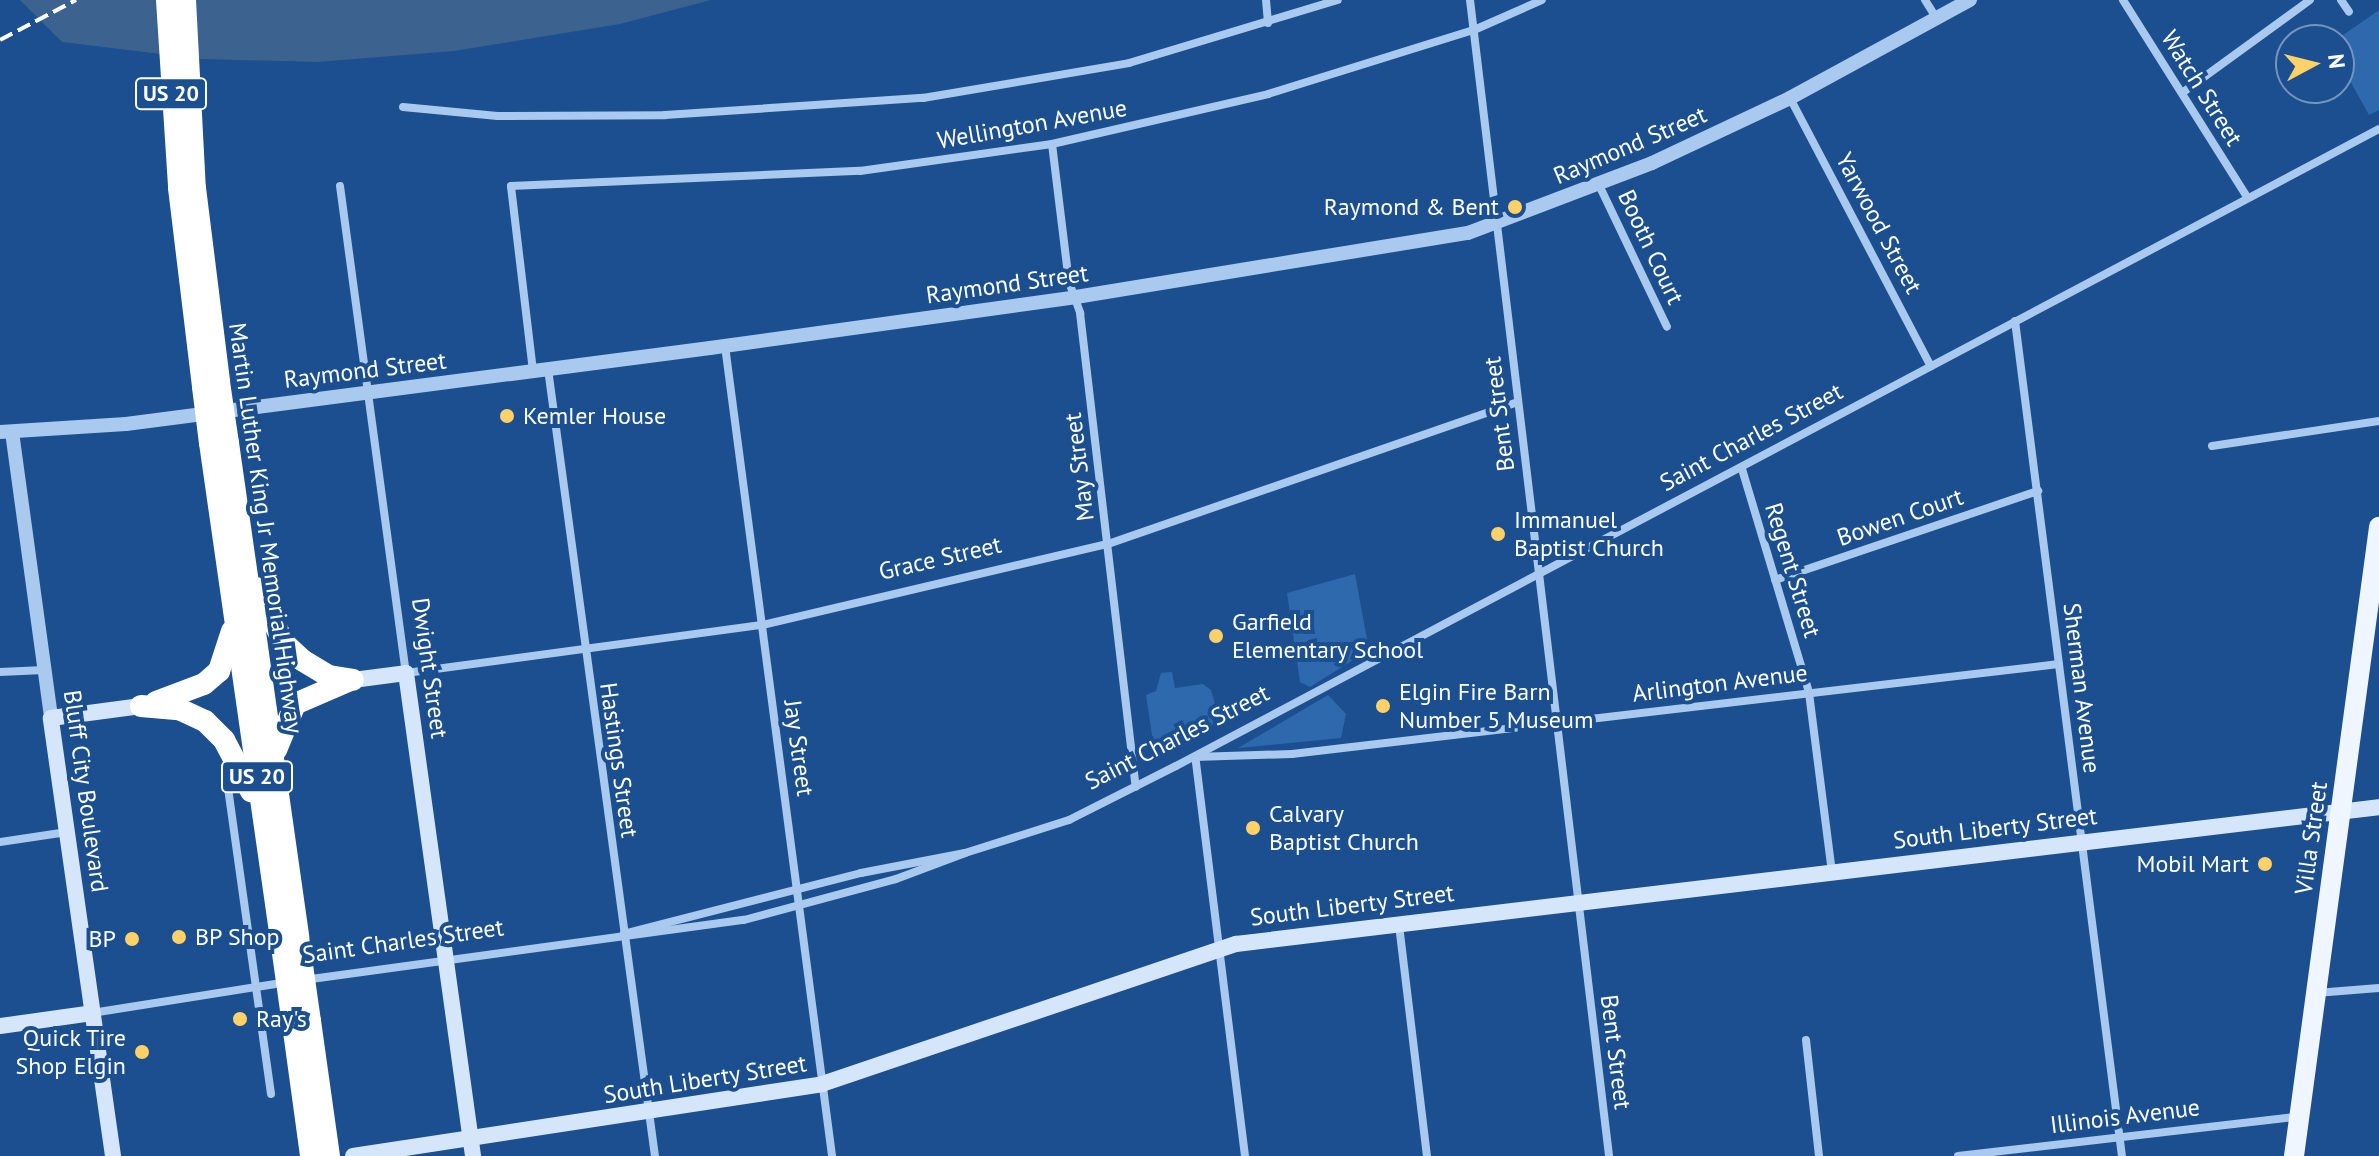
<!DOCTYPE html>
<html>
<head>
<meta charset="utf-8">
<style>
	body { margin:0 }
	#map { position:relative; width:2379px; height:1156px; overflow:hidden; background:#1b4f8f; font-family:"PT Sans",sans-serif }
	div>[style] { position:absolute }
	.green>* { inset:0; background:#2e69ad }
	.water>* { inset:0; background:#3c6290 }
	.minor>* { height:8px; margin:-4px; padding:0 4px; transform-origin:4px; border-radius:4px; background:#a9c9ee }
	.tertiary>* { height:14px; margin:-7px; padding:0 7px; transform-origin:7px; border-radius:7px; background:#a9c9ee }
	.secondary>* { height:16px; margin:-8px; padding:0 8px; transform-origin:8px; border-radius:8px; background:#d6e6fa }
	.primary>* { height:20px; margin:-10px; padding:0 10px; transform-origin:10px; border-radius:10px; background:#f0f6ff }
	.motorway>* { height:22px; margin:-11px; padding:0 11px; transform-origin:11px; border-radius:11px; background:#fff }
	.rail>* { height:4px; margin-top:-2px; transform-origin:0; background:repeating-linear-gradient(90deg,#fff 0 14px,transparent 0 20px) }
	.motorway-bridge>* { height:22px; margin:-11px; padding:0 11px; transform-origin:11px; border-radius:11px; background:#fff }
	.dots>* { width:22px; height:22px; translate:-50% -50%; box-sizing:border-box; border:4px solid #1b4f8f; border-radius:50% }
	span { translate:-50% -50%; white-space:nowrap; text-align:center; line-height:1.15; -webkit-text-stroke:8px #1b4f8f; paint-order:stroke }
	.shield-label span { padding:2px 6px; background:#1b4f8f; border:2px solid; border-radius:6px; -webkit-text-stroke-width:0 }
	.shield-label { font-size:22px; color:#fff; font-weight:700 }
	.street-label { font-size:24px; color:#fff }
	.poi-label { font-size:24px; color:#fff }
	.right { translate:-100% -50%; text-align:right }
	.left { translate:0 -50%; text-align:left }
	.north { position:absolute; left:2275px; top:24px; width:80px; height:80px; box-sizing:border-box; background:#1b4f8f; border:2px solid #7695bc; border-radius:50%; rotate:83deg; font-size:22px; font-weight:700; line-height:32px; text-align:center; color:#fff }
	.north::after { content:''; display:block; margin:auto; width:28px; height:36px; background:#ffd166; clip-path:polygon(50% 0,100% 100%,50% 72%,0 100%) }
</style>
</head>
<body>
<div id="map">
	<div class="green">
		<i style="clip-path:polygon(2379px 10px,2379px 110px,2369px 115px,2339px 61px,2336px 40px)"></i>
		<i style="clip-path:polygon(1355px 574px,1369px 650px,1310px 687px,1300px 682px,1287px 593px)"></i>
		<i style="clip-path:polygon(1172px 672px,1175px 688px,1203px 684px,1211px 690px,1220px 721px,1155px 755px,1146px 695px,1156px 691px,1161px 673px)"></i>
		<i style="clip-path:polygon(1328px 695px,1346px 714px,1341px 738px,1238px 748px)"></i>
	</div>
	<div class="water">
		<i style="clip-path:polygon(20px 0,711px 0,620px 24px,454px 51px,317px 62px,202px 59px,62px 42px)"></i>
	</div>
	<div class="minor">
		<i style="left:1266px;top:0;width:23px;rotate:85deg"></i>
		<i style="left:1470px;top:0;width:1164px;rotate:83.14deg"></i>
		<i style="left:1925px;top:0;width:22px;rotate:58deg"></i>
		<i style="left:2123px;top:0;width:233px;rotate:57.8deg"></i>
		<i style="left:2341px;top:0;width:14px;rotate:56deg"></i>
		<i style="left:2182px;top:93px;width:158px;rotate:-36deg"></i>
		<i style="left:1790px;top:98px;width:303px;rotate:62.3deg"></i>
		<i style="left:403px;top:107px;width:95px;rotate:5.4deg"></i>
		<i style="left:498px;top:116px;width:167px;rotate:-0.3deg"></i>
		<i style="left:665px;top:115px;width:259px;rotate:-3.8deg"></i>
		<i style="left:923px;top:98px;width:209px;rotate:-9.6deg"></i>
		<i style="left:1129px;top:63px;width:218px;rotate:-16.8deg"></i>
		<i style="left:1052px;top:144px;width:139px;rotate:83deg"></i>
		<i style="left:1069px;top:282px;width:33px;rotate:70deg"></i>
		<i style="left:1080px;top:313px;width:477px;rotate:83.3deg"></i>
		<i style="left:1599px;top:185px;width:157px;rotate:64.4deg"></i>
		<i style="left:340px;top:186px;width:491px;rotate:82.3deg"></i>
		<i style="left:406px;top:673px;width:359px;rotate:-7.7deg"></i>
		<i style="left:762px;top:625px;width:355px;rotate:-13.2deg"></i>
		<i style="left:1108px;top:544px;width:433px;rotate:-19.1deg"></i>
		<i style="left:2015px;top:321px;width:842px;rotate:82.7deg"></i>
		<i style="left:725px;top:346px;width:817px;rotate:82.47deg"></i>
		<i style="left:548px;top:369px;width:794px;rotate:82.26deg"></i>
		<i style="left:533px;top:371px;width:186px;rotate:-96.8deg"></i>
		<i style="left:511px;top:186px;width:349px;rotate:-2.5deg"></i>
		<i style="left:860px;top:171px;width:194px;rotate:-8deg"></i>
		<i style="left:1052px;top:144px;width:222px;rotate:-13deg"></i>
		<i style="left:1268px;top:94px;width:216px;rotate:-17.3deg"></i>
		<i style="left:1474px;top:30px;width:74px;rotate:-23.8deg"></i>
		<i style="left:2212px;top:446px;width:169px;rotate:-8.5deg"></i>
		<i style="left:1742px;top:469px;width:234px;rotate:73.3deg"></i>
		<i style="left:1809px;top:693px;width:180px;rotate:82.7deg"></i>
		<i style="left:1775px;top:580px;width:278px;rotate:-18.7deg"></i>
		<i style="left:0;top:672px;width:44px;rotate:-2.6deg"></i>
		<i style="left:227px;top:781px;width:316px;rotate:82deg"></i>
		<i style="left:0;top:842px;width:68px;rotate:-8.5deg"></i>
		<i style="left:965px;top:853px;width:109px;rotate:-17.6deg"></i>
		<i style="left:1069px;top:820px;width:120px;rotate:-26.8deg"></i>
		<i style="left:1176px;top:766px;width:1361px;rotate:-27.9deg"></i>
		<i style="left:1399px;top:925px;width:233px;rotate:83.1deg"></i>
		<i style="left:304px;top:980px;width:444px;rotate:-7.8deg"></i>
		<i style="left:744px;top:920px;width:157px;rotate:-15.1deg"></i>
		<i style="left:896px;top:879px;width:74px;rotate:-20.6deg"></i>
		<i style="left:965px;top:853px;width:106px;rotate:169.1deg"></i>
		<i style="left:861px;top:873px;width:245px;rotate:165.6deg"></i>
		<i style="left:2316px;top:993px;width:63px;rotate:-4.5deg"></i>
		<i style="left:92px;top:1013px;width:197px;rotate:-9deg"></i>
		<i style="left:1806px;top:1040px;width:117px;rotate:83.6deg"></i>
		<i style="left:1245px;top:1156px;width:402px;rotate:-97.1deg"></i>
		<i style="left:1195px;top:757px;width:97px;rotate:-1.8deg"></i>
		<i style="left:1292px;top:754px;width:772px;rotate:-6.69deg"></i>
		<i style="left:1958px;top:1156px;width:341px;rotate:-6.6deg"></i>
	</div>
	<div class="tertiary">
		<i style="left:0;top:432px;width:126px;rotate:-3.6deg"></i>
		<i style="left:126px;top:424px;width:589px;rotate:-7.41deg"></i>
		<i style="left:710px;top:348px;width:370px;rotate:-7.9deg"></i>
		<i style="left:1076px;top:297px;width:397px;rotate:-9.3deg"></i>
		<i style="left:1468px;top:233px;width:197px;rotate:-20.8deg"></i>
		<i style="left:1652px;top:163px;width:153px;rotate:-25.2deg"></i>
		<i style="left:1790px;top:98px;width:205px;rotate:-28.6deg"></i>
		<i style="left:12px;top:432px;width:289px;rotate:82.2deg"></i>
	</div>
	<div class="secondary">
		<i style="left:353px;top:680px;width:53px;rotate:-7.5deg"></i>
		<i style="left:406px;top:673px;width:488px;rotate:82.1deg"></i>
		<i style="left:0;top:1026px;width:93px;rotate:-8deg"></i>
		<i style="left:113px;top:1156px;width:442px;rotate:-98.1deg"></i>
		<i style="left:51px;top:718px;width:91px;rotate:-7.6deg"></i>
		<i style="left:353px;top:1156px;width:474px;rotate:-8.7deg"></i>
		<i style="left:822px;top:1084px;width:437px;rotate:-18.7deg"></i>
		<i style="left:1236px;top:944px;width:1151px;rotate:-6.83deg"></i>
	</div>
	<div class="primary">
		<i style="left:2294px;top:1156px;width:635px;rotate:-82.3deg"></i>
	</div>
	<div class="motorway">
		<i style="left:167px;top:0;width:188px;rotate:86.3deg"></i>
		<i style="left:179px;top:188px;width:200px;rotate:83.1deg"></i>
		<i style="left:185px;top:0;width:188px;rotate:87deg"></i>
		<i style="left:195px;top:188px;width:195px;rotate:82.9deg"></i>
		<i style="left:210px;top:443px;width:501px;rotate:81.85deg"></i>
		<i style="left:228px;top:443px;width:499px;rotate:81.9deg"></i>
		<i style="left:256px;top:588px;width:62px;rotate:63deg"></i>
		<i style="left:284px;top:643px;width:25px;rotate:43deg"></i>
		<i style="left:302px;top:660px;width:31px;rotate:31deg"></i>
		<i style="left:329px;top:676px;width:24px;rotate:9deg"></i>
		<i style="left:156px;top:702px;width:51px;rotate:-20.6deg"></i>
		<i style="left:204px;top:684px;width:20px;rotate:-41deg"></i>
		<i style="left:219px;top:671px;width:42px;rotate:-72deg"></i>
		<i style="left:141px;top:706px;width:38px;rotate:5deg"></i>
		<i style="left:179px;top:709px;width:29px;rotate:25deg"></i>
		<i style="left:205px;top:721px;width:27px;rotate:45deg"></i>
		<i style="left:224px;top:740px;width:58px;rotate:62.1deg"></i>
		<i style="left:276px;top:750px;width:50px;rotate:-67.6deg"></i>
		<i style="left:295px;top:704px;width:58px;rotate:-23.5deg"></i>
		<i style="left:310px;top:1021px;width:136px;rotate:82deg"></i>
		<i style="left:293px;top:1024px;width:133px;rotate:82.2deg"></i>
	</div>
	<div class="rail">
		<i style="left:0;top:40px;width:86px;rotate:-27.8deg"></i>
	</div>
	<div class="motorway-bridge">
		<i style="left:219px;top:382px;width:62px;rotate:81.6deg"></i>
		<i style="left:203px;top:387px;width:56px;rotate:82.9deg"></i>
		<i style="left:298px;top:937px;width:85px;rotate:81.9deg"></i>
		<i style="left:281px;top:939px;width:86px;rotate:82deg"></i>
	</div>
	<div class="dots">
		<i style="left:1515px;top:207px;background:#ffd166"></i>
		<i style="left:507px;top:416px;background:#ffd166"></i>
		<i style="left:1498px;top:534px;background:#ffd166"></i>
		<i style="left:1216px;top:636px;background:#ffd166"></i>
		<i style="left:1383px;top:706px;background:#ffd166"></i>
		<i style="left:1253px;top:828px;background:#ffd166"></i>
		<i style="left:2265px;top:864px;background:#ffd166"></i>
		<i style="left:179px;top:937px;background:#ffd166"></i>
		<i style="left:132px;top:939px;background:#ffd166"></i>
		<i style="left:240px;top:1019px;background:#ffd166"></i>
		<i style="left:142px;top:1052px;background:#ffd166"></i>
	</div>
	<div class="shield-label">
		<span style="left:171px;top:94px">US 20</span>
		<span style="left:257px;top:777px">US 20</span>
	</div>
	<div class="street-label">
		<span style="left:2202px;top:88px;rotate:58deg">Watch Street</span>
		<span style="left:1032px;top:124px;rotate:-10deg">Wellington Avenue</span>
		<span style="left:1630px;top:145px;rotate:-23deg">Raymond Street</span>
		<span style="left:1879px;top:223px;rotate:62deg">Yarwood Street</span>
		<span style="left:1651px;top:247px;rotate:65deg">Booth Court</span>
		<span style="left:1007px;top:284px;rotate:-8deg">Raymond Street</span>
		<span style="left:365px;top:370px;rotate:-7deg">Raymond Street</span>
		<span style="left:1499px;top:414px;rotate:-97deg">Bent Street</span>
		<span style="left:1751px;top:437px;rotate:-28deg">Saint Charles Street</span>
		<span style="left:1079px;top:467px;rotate:-97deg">May Street</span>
		<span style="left:1900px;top:517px;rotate:-19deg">Bowen Court</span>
		<span style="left:266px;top:528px;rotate:82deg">Martin Luther King Jr Memorial Highway</span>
		<span style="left:940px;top:558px;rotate:-13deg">Grace Street</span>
		<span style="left:1793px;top:570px;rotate:73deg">Regent Street</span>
		<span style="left:430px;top:668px;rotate:82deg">Dwight Street</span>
		<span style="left:1720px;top:683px;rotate:-7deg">Arlington Avenue</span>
		<span style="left:2082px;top:688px;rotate:83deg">Sherman Avenue</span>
		<span style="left:1177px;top:737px;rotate:-27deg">Saint Charles Street</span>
		<span style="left:799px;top:748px;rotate:82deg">Jay Street</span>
		<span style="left:619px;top:760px;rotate:82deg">Hastings Street</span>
		<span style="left:86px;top:791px;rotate:82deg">Bluff City Boulevard</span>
		<span style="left:1995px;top:828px;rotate:-7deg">South Liberty Street</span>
		<span style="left:2311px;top:838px;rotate:-82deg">Villa Street</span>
		<span style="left:1352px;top:905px;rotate:-7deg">South Liberty Street</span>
		<span style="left:403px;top:941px;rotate:-8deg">Saint Charles Street</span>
		<span style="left:1616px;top:1052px;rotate:83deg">Bent Street</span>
		<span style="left:705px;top:1079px;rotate:-9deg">South Liberty Street</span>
		<span style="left:2125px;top:1116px;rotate:-7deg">Illinois Avenue</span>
	</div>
	<div class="poi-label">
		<span class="right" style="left:1499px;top:207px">Raymond &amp; Bent</span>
		<span class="left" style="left:523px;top:416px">Kemler House</span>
		<span class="left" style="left:1514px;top:534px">Immanuel<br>Baptist Church</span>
		<span class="left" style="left:1232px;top:636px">Garfield<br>Elementary School</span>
		<span class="left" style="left:1399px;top:706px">Elgin Fire Barn<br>Number 5 Museum</span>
		<span class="left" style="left:1269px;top:828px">Calvary<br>Baptist Church</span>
		<span class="right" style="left:2249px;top:864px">Mobil Mart</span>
		<span class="left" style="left:195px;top:937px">BP Shop</span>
		<span class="right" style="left:116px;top:939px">BP</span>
		<span class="left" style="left:256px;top:1019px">Ray's</span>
		<span class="right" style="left:126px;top:1052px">Quick Tire<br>Shop Elgin</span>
	</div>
	<div class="north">N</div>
</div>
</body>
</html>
